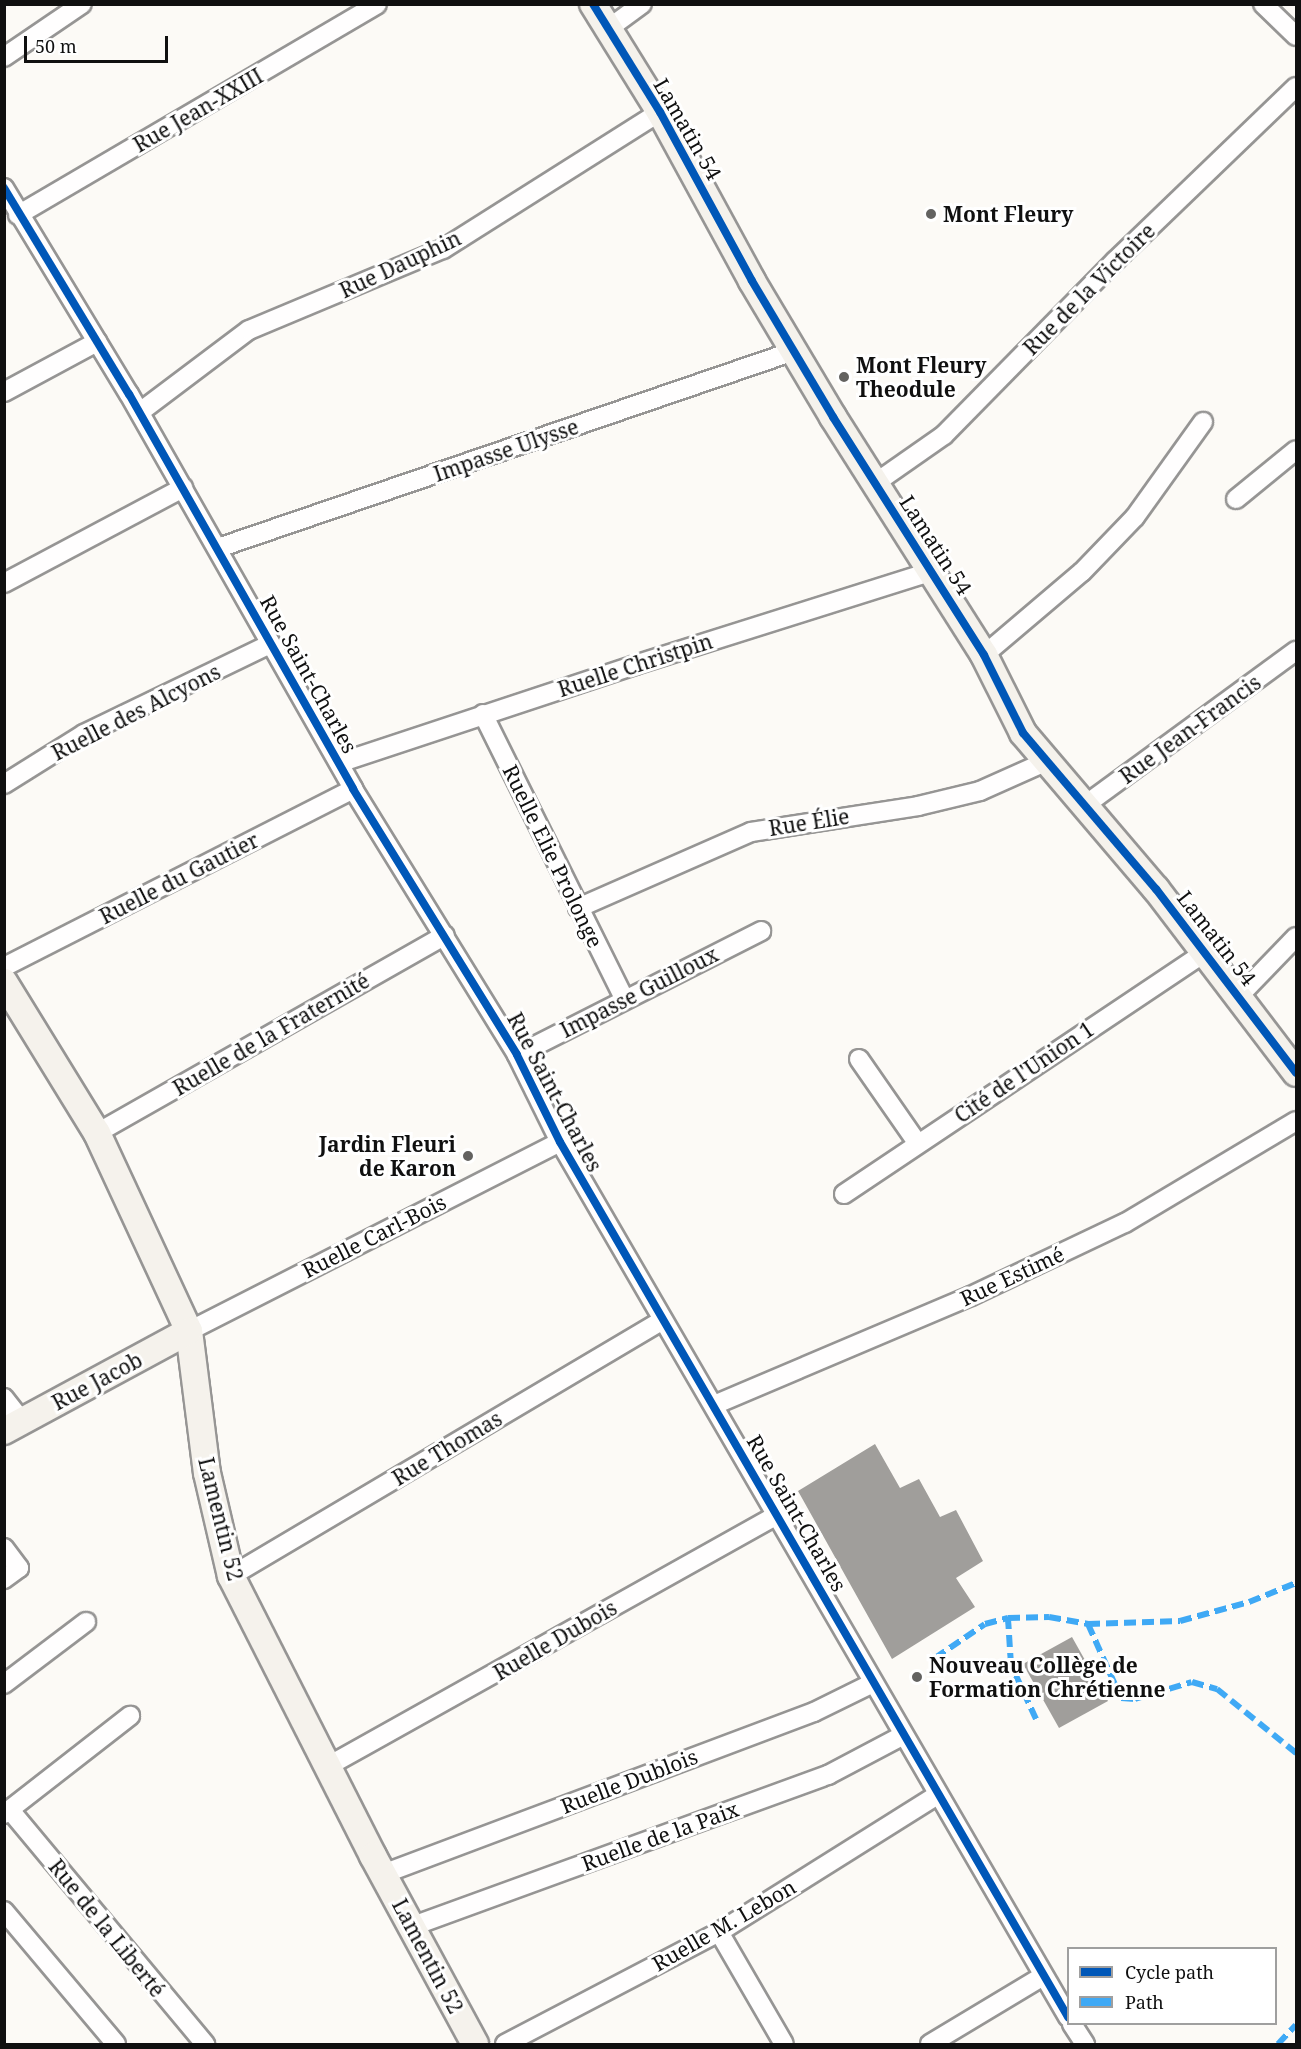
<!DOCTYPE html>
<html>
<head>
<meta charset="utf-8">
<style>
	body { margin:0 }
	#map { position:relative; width:1301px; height:2049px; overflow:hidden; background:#fcfaf6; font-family:"Noto Serif",serif }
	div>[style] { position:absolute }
	.building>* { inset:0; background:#a09e9b }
	.roads { filter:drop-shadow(2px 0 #969594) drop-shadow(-2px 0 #969594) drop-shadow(0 2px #969594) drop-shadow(0 -2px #969594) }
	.street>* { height:18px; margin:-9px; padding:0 9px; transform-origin:9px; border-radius:9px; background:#fffefe }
	.secondary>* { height:26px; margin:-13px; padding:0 13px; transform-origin:13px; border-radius:13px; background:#f5f2ec }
	.quiet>* { height:6px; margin-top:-3px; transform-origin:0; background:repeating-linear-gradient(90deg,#3fa9f5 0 12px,transparent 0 18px) }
	.cycleway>* { height:8px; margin:-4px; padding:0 4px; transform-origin:4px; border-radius:4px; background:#0057b8 }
	.dots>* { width:16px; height:16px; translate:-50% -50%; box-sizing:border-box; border:3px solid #fff; border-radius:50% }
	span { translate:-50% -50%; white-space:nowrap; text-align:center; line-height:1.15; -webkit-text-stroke:6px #fff; paint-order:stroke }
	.street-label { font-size:21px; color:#101010 }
	.poi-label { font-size:21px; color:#101010; font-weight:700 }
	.left { translate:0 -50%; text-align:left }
	.right { translate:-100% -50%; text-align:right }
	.frame { position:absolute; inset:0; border:6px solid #101010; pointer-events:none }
	.legend { position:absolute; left:1067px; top:1947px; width:210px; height:78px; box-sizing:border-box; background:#fff; border:2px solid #9f9f9f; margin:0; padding:8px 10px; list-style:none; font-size:18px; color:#101010 }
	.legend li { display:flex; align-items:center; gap:12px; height:30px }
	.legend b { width:30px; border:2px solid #9f9f9f }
	.scale { position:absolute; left:24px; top:36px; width:144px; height:27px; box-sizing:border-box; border:3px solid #101010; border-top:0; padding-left:8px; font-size:18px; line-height:21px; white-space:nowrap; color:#101010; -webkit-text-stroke:4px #fff; paint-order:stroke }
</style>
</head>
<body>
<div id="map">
	<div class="building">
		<i style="clip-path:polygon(875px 1444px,900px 1488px,919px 1479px,940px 1517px,956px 1510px,983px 1561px,956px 1578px,975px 1607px,892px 1659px,798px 1491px)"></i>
		<i style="clip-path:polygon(1072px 1637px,1108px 1701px,1059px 1728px,1023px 1664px)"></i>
	</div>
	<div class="roads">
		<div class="street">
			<i style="left:1263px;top:4px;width:46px;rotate:44.1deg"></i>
			<i style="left:608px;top:29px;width:42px;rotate:-36.3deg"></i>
			<i style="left:4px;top:57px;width:94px;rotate:-34.2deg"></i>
			<i style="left:4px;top:188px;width:241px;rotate:58.8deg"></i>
			<i style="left:129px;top:394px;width:454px;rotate:60.4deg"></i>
			<i style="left:353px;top:789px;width:312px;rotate:58.3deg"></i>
			<i style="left:517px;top:1055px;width:97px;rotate:63.7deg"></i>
			<i style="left:560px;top:1142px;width:1012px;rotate:59.86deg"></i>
			<i style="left:18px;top:215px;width:416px;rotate:-30.4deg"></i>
			<i style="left:4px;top:392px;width:106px;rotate:-28.3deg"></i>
			<i style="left:140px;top:412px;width:136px;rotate:-37deg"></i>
			<i style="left:249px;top:330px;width:210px;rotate:-22.7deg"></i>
			<i style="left:443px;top:249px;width:257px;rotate:-32.3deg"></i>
			<i style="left:874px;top:484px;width:85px;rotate:-35deg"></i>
			<i style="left:944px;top:435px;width:244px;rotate:-45.5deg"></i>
			<i style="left:1115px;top:261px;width:251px;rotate:-43.9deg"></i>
			<i style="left:1236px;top:499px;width:77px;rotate:-39.2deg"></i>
			<i style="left:218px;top:548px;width:609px;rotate:-18.88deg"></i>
			<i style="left:4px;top:583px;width:203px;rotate:-28deg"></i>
			<i style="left:984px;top:655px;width:128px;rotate:-40.3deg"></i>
			<i style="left:1082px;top:572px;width:76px;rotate:-46.1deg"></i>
			<i style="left:1135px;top:517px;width:117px;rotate:-54.4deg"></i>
			<i style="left:483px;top:714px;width:317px;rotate:63.6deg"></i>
			<i style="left:339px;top:763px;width:312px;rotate:-18.3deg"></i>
			<i style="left:635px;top:665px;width:313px;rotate:-17.5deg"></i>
			<i style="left:4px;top:784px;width:94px;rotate:-32deg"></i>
			<i style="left:84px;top:734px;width:207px;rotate:-25.8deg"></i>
			<i style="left:1084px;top:806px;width:263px;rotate:-36.2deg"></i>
			<i style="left:578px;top:908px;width:189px;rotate:-23.7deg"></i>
			<i style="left:751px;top:832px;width:169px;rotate:-8.8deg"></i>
			<i style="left:918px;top:806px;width:64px;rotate:-13.6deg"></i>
			<i style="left:980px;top:791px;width:73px;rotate:-24.1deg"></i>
			<i style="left:4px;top:967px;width:392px;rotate:-27deg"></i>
			<i style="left:1239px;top:996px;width:82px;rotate:-46deg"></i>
			<i style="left:517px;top:1055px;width:274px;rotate:-26.9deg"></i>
			<i style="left:859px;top:1059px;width:103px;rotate:55.2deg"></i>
			<i style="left:97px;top:1133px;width:400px;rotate:-29.6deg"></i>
			<i style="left:844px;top:1194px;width:435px;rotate:-33.8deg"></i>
			<i style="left:189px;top:1331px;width:416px;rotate:-27deg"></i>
			<i style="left:4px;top:1398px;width:29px;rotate:52deg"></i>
			<i style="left:714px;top:1405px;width:279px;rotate:-23deg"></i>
			<i style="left:971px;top:1296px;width:170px;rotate:-25.4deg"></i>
			<i style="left:1125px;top:1223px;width:199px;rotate:-30.8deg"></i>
			<i style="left:4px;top:1548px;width:25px;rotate:53deg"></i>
			<i style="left:19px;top:1568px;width:19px;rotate:144deg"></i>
			<i style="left:231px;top:1576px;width:502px;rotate:-30.65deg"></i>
			<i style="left:4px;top:1684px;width:103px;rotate:-37.1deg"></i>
			<i style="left:330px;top:1765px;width:514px;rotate:-29.21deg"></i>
			<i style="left:10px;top:1810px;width:305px;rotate:50.2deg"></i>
			<i style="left:4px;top:1814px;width:160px;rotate:-37.9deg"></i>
			<i style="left:383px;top:1874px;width:460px;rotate:-20.6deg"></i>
			<i style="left:814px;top:1712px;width:66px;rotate:-26.2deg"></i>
			<i style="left:4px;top:1911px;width:174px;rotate:49.9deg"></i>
			<i style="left:413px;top:1926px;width:442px;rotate:-20deg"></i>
			<i style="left:828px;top:1775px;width:84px;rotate:-27.8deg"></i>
			<i style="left:719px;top:1932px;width:129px;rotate:59.9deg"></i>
			<i style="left:1072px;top:2024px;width:24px;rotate:57deg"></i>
			<i style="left:505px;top:2044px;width:242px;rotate:-27.6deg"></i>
			<i style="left:719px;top:1932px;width:256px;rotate:-32.1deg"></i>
			<i style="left:930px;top:2044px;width:132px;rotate:-31deg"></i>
		</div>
		<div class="secondary">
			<i style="left:593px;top:4px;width:127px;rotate:58.2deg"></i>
			<i style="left:660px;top:112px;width:192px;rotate:61.4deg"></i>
			<i style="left:752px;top:281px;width:158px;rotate:59.2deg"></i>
			<i style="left:833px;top:417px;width:282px;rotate:57.6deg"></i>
			<i style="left:984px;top:655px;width:87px;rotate:63.4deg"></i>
			<i style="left:1023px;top:733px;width:205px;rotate:49.6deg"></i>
			<i style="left:1156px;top:889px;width:231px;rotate:52.7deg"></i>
			<i style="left:4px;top:982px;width:177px;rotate:58.4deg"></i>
			<i style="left:97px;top:1133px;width:218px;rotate:65.1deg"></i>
			<i style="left:189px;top:1331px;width:143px;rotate:82.8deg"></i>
			<i style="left:207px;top:1473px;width:106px;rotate:76.9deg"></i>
			<i style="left:231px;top:1576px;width:314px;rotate:63.1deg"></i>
			<i style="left:373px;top:1856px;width:214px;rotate:61.5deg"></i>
			<i style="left:4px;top:1431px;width:210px;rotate:-28.4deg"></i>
		</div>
	</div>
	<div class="quiet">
		<i style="left:1088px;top:1624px;width:92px;rotate:-1.9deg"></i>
		<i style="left:1180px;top:1621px;width:72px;rotate:-15.4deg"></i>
		<i style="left:1249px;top:1602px;width:51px;rotate:-22deg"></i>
		<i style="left:935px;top:1658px;width:60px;rotate:-34.2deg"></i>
		<i style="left:985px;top:1624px;width:24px;rotate:-15deg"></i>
		<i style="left:1036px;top:1719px;width:60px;rotate:-114.8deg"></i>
		<i style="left:1011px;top:1665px;width:47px;rotate:-93.7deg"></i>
		<i style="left:1008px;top:1618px;width:41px;rotate:-1.4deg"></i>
		<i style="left:1049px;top:1617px;width:40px;rotate:10deg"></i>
		<i style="left:1088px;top:1624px;width:81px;rotate:66deg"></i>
		<i style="left:1121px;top:1698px;width:14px;rotate:4deg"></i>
		<i style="left:1135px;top:1699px;width:59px;rotate:-16.6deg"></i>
		<i style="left:1192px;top:1682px;width:26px;rotate:16deg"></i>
		<i style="left:1217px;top:1689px;width:102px;rotate:39deg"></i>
		<i style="left:1278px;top:2044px;width:26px;rotate:-47deg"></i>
	</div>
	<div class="cycleway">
		<i style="left:593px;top:4px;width:127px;rotate:58.2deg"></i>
		<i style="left:660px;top:112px;width:192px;rotate:61.4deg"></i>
		<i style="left:752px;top:281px;width:158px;rotate:59.2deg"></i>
		<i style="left:833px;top:417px;width:282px;rotate:57.6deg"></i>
		<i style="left:984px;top:655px;width:87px;rotate:63.4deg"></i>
		<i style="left:1023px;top:733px;width:205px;rotate:49.6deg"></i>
		<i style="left:1156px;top:889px;width:231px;rotate:52.7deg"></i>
		<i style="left:4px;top:188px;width:241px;rotate:58.8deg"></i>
		<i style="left:129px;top:394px;width:454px;rotate:60.4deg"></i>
		<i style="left:353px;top:789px;width:312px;rotate:58.3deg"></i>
		<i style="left:517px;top:1055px;width:97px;rotate:63.7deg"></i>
		<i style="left:560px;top:1142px;width:1012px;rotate:59.86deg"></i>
	</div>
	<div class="dots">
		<i style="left:931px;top:214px;background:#636260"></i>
		<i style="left:844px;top:377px;background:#636260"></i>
		<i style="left:468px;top:1156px;background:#636260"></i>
		<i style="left:917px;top:1677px;background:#636260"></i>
	</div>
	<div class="street-label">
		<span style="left:198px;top:110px;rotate:-30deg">Rue Jean-XXIII</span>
		<span style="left:688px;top:129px;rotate:60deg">Lamatin 54</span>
		<span style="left:400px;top:264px;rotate:-25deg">Rue Dauphin</span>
		<span style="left:1089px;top:289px;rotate:-45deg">Rue de la Victoire</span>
		<span style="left:506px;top:450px;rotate:-19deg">Impasse Ulysse</span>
		<span style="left:936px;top:545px;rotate:57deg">Lamatin 54</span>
		<span style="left:635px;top:665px;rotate:-18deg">Ruelle Christpin</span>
		<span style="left:309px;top:674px;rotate:61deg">Rue Saint-Charles</span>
		<span style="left:136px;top:712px;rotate:-27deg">Ruelle des Alcyons</span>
		<span style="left:1190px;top:729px;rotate:-36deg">Rue Jean-Francis</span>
		<span style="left:809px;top:822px;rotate:-9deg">Rue Élie</span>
		<span style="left:553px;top:856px;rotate:64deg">Ruelle Elie Prolonge</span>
		<span style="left:179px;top:878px;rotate:-27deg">Ruelle du Gautier</span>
		<span style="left:1217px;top:938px;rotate:52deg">Lamatin 54</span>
		<span style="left:639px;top:992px;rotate:-27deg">Impasse Guilloux</span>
		<span style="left:271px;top:1034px;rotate:-30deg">Ruelle de la Fraternité</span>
		<span style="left:1024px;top:1072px;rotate:-34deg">Cité de l'Union 1</span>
		<span style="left:555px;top:1092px;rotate:62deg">Rue Saint-Charles</span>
		<span style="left:374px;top:1236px;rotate:-27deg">Ruelle Carl-Bois</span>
		<span style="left:1012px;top:1276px;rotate:-25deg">Rue Estimé</span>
		<span style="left:97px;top:1381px;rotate:-28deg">Rue Jacob</span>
		<span style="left:447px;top:1448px;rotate:-31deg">Rue Thomas</span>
		<span style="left:797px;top:1513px;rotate:60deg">Rue Saint-Charles</span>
		<span style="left:221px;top:1519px;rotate:76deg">Lamentin 52</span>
		<span style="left:555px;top:1640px;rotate:-30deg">Ruelle Dubois</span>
		<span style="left:629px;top:1781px;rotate:-21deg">Ruelle Dublois</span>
		<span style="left:660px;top:1836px;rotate:-20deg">Ruelle de la Paix</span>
		<span style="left:724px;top:1925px;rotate:-30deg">Ruelle M. Lebon</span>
		<span style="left:107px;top:1928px;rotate:51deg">Rue de la Liberté</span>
		<span style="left:428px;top:1956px;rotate:62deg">Lamentin 52</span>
	</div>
	<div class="poi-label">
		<span class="left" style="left:943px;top:214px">Mont Fleury</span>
		<span class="left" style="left:856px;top:377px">Mont Fleury<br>Theodule</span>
		<span class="right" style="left:456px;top:1156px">Jardin Fleuri<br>de Karon</span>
		<span class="left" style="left:929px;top:1677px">Nouveau Collège de<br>Formation Chrétienne</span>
	</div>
	<div class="frame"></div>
	<ul class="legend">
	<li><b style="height:8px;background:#0057b8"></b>Cycle path</li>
	<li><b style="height:8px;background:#3fa9f5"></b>Path</li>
	</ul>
	<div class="scale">50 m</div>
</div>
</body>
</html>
